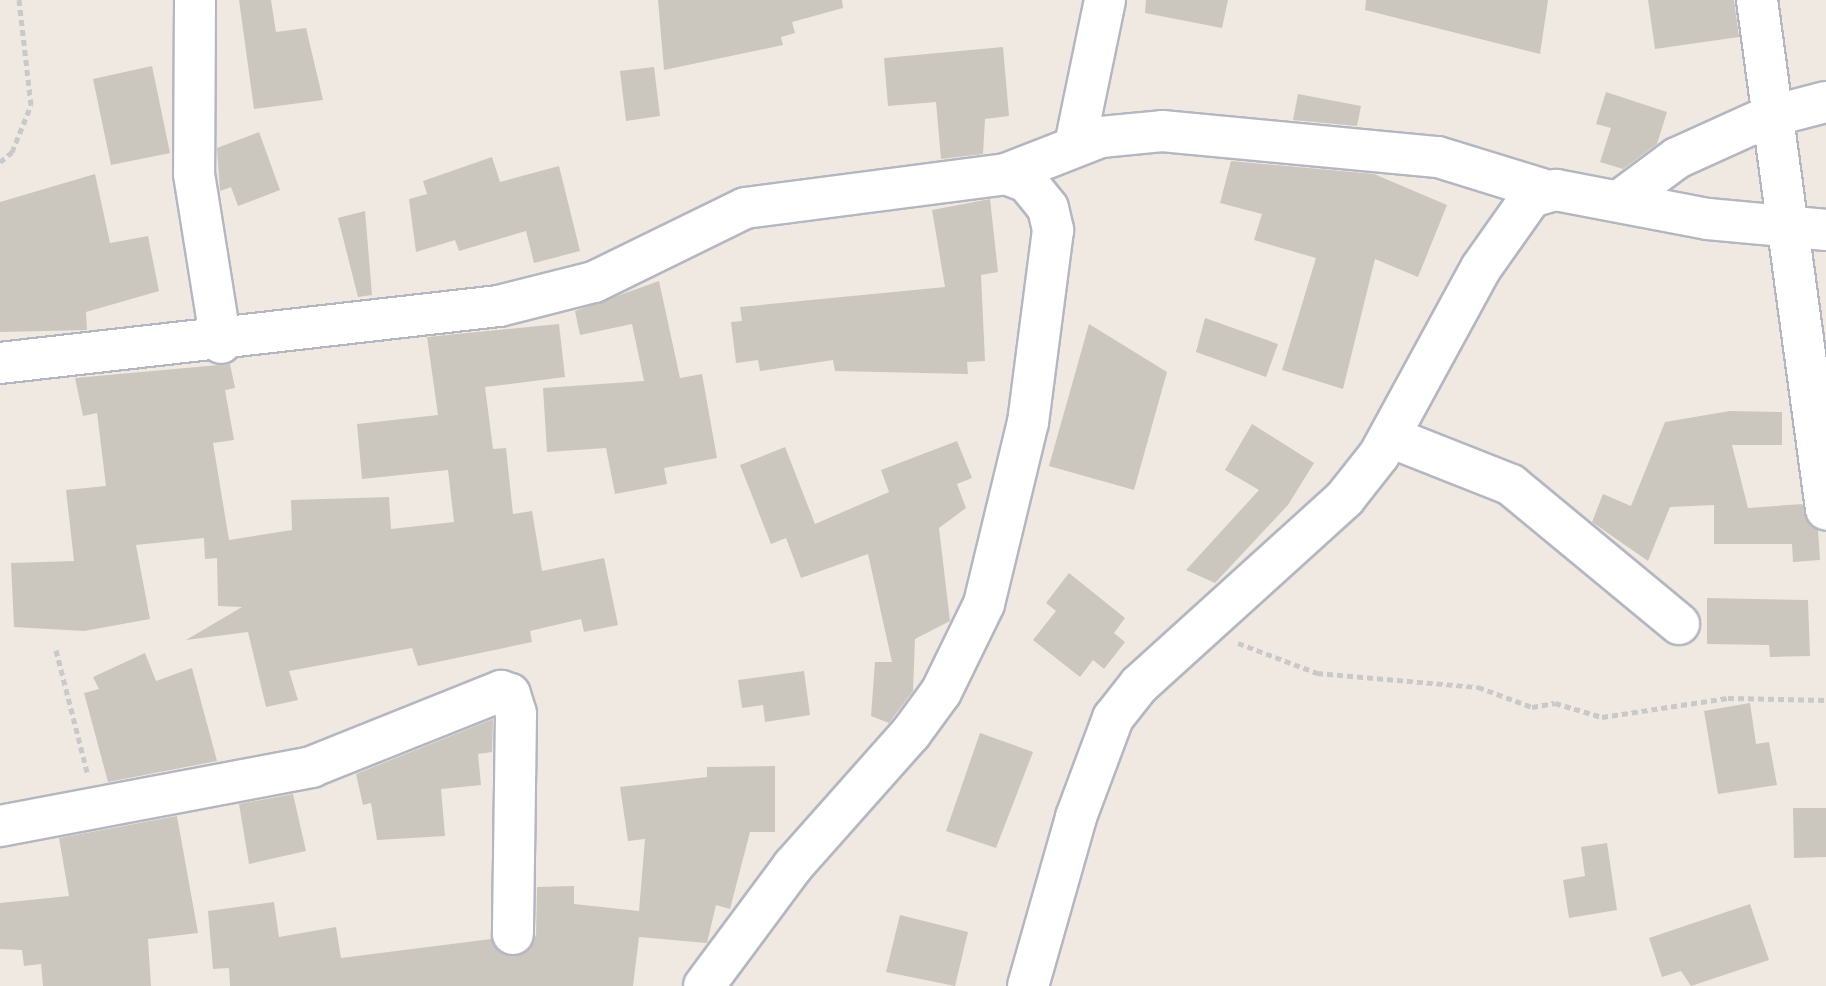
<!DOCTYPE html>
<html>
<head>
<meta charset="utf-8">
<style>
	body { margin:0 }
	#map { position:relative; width:1826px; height:986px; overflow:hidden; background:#efe9e1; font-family:Inter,sans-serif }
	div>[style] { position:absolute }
	.building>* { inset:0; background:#cbc7bf }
	.path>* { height:5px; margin-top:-2.5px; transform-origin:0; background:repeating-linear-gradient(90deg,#c9c9c9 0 6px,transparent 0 10px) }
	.roads { filter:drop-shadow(2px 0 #b4b7c1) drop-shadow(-2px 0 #b4b7c1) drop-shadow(0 2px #b4b7c1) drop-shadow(0 -2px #b4b7c1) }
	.street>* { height:40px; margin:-20px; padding:0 20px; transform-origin:20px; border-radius:20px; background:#fff }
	span { translate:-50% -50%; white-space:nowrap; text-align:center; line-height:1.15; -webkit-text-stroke:7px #fff; paint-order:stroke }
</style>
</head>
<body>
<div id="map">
	<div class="building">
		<i style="clip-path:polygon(239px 0,271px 0,276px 32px,306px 28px,323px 100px,254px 109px)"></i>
		<i style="clip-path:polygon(658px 0,842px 0,843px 8px,792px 22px,795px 33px,781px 37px,783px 45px,664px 70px)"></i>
		<i style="clip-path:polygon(1146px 0,1228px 0,1222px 28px,1145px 13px)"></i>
		<i style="clip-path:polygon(1366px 0,1548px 0,1540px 54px,1365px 10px)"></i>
		<i style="clip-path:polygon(1648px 0,1734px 0,1739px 37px,1655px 49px)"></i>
		<i style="clip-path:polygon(1003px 47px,1009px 116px,985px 119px,983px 154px,941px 159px,936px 102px,888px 106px,884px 58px)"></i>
		<i style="clip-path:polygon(152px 66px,170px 153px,111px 165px,93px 79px)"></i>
		<i style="clip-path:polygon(654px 67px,660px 116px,626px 121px,620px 71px)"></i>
		<i style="clip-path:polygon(1606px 92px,1667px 112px,1657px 144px,1623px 169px,1600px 162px,1611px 128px,1596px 124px)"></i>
		<i style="clip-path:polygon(1298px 94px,1361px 106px,1357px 126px,1293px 120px)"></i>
		<i style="clip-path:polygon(259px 132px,280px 190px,238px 206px,231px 187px,220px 191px,217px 148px)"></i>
		<i style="clip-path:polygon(492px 157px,500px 182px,559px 166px,580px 251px,534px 263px,526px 231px,459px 251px,455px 240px,416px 252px,409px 199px,427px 194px,423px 181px)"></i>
		<i style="clip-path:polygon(1231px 161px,1374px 174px,1447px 205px,1418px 277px,1375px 259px,1343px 389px,1282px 370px,1316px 258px,1254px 240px,1262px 214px,1220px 203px)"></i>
		<i style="clip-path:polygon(95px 174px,110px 243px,148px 236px,159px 291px,86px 312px,87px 330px,0 332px,0 202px)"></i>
		<i style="clip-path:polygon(990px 199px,998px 272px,981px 275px,985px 361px,967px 362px,968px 374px,835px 371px,833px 360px,760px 371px,758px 360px,736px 363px,731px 322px,742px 321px,740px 307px,945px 287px,932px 210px)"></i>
		<i style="clip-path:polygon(365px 211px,372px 295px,358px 297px,338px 218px)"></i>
		<i style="clip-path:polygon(659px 281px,680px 378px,702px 374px,717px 458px,664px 468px,667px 484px,615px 494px,606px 448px,547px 452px,543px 388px,644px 381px,632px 324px,580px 335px,575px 311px)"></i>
		<i style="clip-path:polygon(1205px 318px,1278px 344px,1266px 377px,1196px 352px)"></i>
		<i style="clip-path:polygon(559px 324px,565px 377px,485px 387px,493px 449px,506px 448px,513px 514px,532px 511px,542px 571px,604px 558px,618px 625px,584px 632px,581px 619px,530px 631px,532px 642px,418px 666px,412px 648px,289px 671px,298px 700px,266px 707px,248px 632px,186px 640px,242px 607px,218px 606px,217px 558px,205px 559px,204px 538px,136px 545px,150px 619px,84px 631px,14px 627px,11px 563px,74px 561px,66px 490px,106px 486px,97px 413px,83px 416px,75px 378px,230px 364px,235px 388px,225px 390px,234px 440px,213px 443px,229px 540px,292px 530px,291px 500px,389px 497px,391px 529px,454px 522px,448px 470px,362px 479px,357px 424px,438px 415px,427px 337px)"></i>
		<i style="clip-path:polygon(1089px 324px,1167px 372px,1134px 490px,1049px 466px)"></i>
		<i style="clip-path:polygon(1730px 411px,1782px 412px,1782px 445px,1732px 445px,1748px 508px,1802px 504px,1818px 530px,1820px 560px,1793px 562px,1792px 544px,1714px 544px,1714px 505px,1670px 507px,1648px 561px,1592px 522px,1603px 494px,1631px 506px,1665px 422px)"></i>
		<i style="clip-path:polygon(1252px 424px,1314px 463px,1288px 505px,1215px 583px,1186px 570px,1259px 490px,1225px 470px)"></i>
		<i style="clip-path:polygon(957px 441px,972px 478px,957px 484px,966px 508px,939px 528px,950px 621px,915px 639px,913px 691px,889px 723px,871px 716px,875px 662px,892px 662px,868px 554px,801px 578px,786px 538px,771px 544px,740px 465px,785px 447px,815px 524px,889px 492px,881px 470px)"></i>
		<i style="clip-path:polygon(1069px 573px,1125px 618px,1114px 633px,1125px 642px,1104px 669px,1093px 660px,1080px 677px,1033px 640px,1056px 611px,1046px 603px)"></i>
		<i style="clip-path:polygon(1707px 598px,1808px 600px,1810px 656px,1770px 657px,1769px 645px,1707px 644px)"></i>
		<i style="clip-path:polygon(145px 653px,156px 681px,192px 668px,217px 761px,108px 782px,84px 693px,99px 689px,93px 677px)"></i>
		<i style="clip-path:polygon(804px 671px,810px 715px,765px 722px,763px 705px,742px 708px,738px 680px)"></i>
		<i style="clip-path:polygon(1750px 703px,1756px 744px,1769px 742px,1777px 785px,1718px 794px,1704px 711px)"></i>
		<i style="clip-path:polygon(493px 719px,492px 752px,478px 754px,481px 785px,441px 789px,445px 836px,377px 840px,371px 803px,363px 805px,356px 774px)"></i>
		<i style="clip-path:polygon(980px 733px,1033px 752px,996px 848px,946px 831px)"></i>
		<i style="clip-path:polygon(775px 766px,775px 832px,750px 832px,730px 909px,716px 905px,707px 943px,639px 937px,633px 986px,230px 986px,229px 968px,213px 969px,208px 911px,274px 902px,279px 937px,336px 927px,341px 958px,491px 939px,502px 954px,524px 954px,536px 935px,537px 887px,574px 886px,574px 904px,639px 911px,645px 839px,628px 841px,620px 787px,707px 777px,707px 767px)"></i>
		<i style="clip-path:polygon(293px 794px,306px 851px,249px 864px,239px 804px)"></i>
		<i style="clip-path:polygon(1793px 808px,1826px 808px,1826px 857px,1794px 858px)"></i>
		<i style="clip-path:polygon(177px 816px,198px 933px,148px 939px,151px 986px,43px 986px,41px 964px,24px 966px,22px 950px,0 949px,0 903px,69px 896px,59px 838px)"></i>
		<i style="clip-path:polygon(1607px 843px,1617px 910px,1569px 918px,1563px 880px,1585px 876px,1581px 847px)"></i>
		<i style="clip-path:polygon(1750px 904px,1769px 960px,1691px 986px,1681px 971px,1662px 977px,1649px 938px)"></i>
		<i style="clip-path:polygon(900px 915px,968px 932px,955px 986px,886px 972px)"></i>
	</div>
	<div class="path">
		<i style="left:0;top:162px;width:16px;rotate:-40deg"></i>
		<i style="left:12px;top:152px;width:51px;rotate:-68deg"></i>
		<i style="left:31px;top:105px;width:106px;rotate:-96.5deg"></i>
		<i style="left:1238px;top:643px;width:85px;rotate:20.8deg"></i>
		<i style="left:1317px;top:673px;width:162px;rotate:5deg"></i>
		<i style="left:1478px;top:687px;width:58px;rotate:20.3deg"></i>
		<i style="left:1532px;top:707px;width:23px;rotate:-10deg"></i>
		<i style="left:1555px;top:703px;width:49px;rotate:16.6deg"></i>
		<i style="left:1602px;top:717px;width:127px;rotate:-8.6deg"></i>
		<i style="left:1728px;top:698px;width:98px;rotate:1.2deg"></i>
		<i style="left:56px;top:650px;width:126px;rotate:75.7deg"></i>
	</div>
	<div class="roads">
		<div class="street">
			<i style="left:195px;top:0;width:174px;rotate:90.3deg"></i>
			<i style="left:194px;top:174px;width:171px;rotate:80.9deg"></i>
			<i style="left:1757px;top:0;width:514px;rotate:82.28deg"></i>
			<i style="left:1075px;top:145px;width:148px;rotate:-78.3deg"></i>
			<i style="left:1006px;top:174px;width:102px;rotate:-21.3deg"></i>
			<i style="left:1101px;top:137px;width:61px;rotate:-5.6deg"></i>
			<i style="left:1162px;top:131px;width:277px;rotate:5.4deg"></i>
			<i style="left:1438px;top:157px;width:109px;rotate:17.1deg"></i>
			<i style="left:1619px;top:201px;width:72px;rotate:-36.6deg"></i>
			<i style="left:1677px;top:158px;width:100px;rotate:-24.3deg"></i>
			<i style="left:1768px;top:117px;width:60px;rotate:-14.5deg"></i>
			<i style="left:0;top:363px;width:502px;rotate:-6.52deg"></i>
			<i style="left:499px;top:306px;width:98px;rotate:-14.2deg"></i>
			<i style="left:594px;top:282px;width:168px;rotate:-26.1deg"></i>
			<i style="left:745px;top:208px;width:263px;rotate:-7.4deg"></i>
			<i style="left:1006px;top:174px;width:22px;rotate:21deg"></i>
			<i style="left:1027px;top:182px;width:33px;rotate:51deg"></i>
			<i style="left:1048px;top:208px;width:23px;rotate:77deg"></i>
			<i style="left:1053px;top:230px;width:194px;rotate:97.4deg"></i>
			<i style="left:1028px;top:422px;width:187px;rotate:103.6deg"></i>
			<i style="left:984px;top:604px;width:98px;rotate:116deg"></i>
			<i style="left:941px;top:692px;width:51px;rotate:126.2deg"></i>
			<i style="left:911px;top:733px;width:178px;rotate:131.6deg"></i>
			<i style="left:793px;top:866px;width:149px;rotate:126.6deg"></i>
			<i style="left:1390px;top:437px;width:130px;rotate:21.6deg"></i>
			<i style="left:1511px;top:485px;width:218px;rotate:39.6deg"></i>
			<i style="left:0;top:826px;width:317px;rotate:-10.7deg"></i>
			<i style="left:311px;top:767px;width:205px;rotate:-21.8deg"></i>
			<i style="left:501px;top:691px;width:9px;rotate:18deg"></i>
			<i style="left:510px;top:694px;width:21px;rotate:73deg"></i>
			<i style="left:516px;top:714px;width:220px;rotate:90.8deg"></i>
			<i style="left:1028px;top:986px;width:176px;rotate:-74.1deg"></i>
			<i style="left:1076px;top:817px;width:106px;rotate:-69.5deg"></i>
			<i style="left:1113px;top:718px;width:42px;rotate:-51.8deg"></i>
			<i style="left:1139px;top:685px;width:278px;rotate:-42.2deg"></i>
			<i style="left:1345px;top:498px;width:55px;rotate:-51.7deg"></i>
			<i style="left:1379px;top:455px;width:213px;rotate:-61.4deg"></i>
			<i style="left:1481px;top:268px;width:87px;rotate:-54.8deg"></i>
			<i style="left:1531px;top:197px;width:26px;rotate:-16deg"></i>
			<i style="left:1556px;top:190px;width:155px;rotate:10.8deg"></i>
			<i style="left:1708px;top:219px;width:119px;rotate:5.3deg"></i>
		</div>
	</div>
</div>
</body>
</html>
